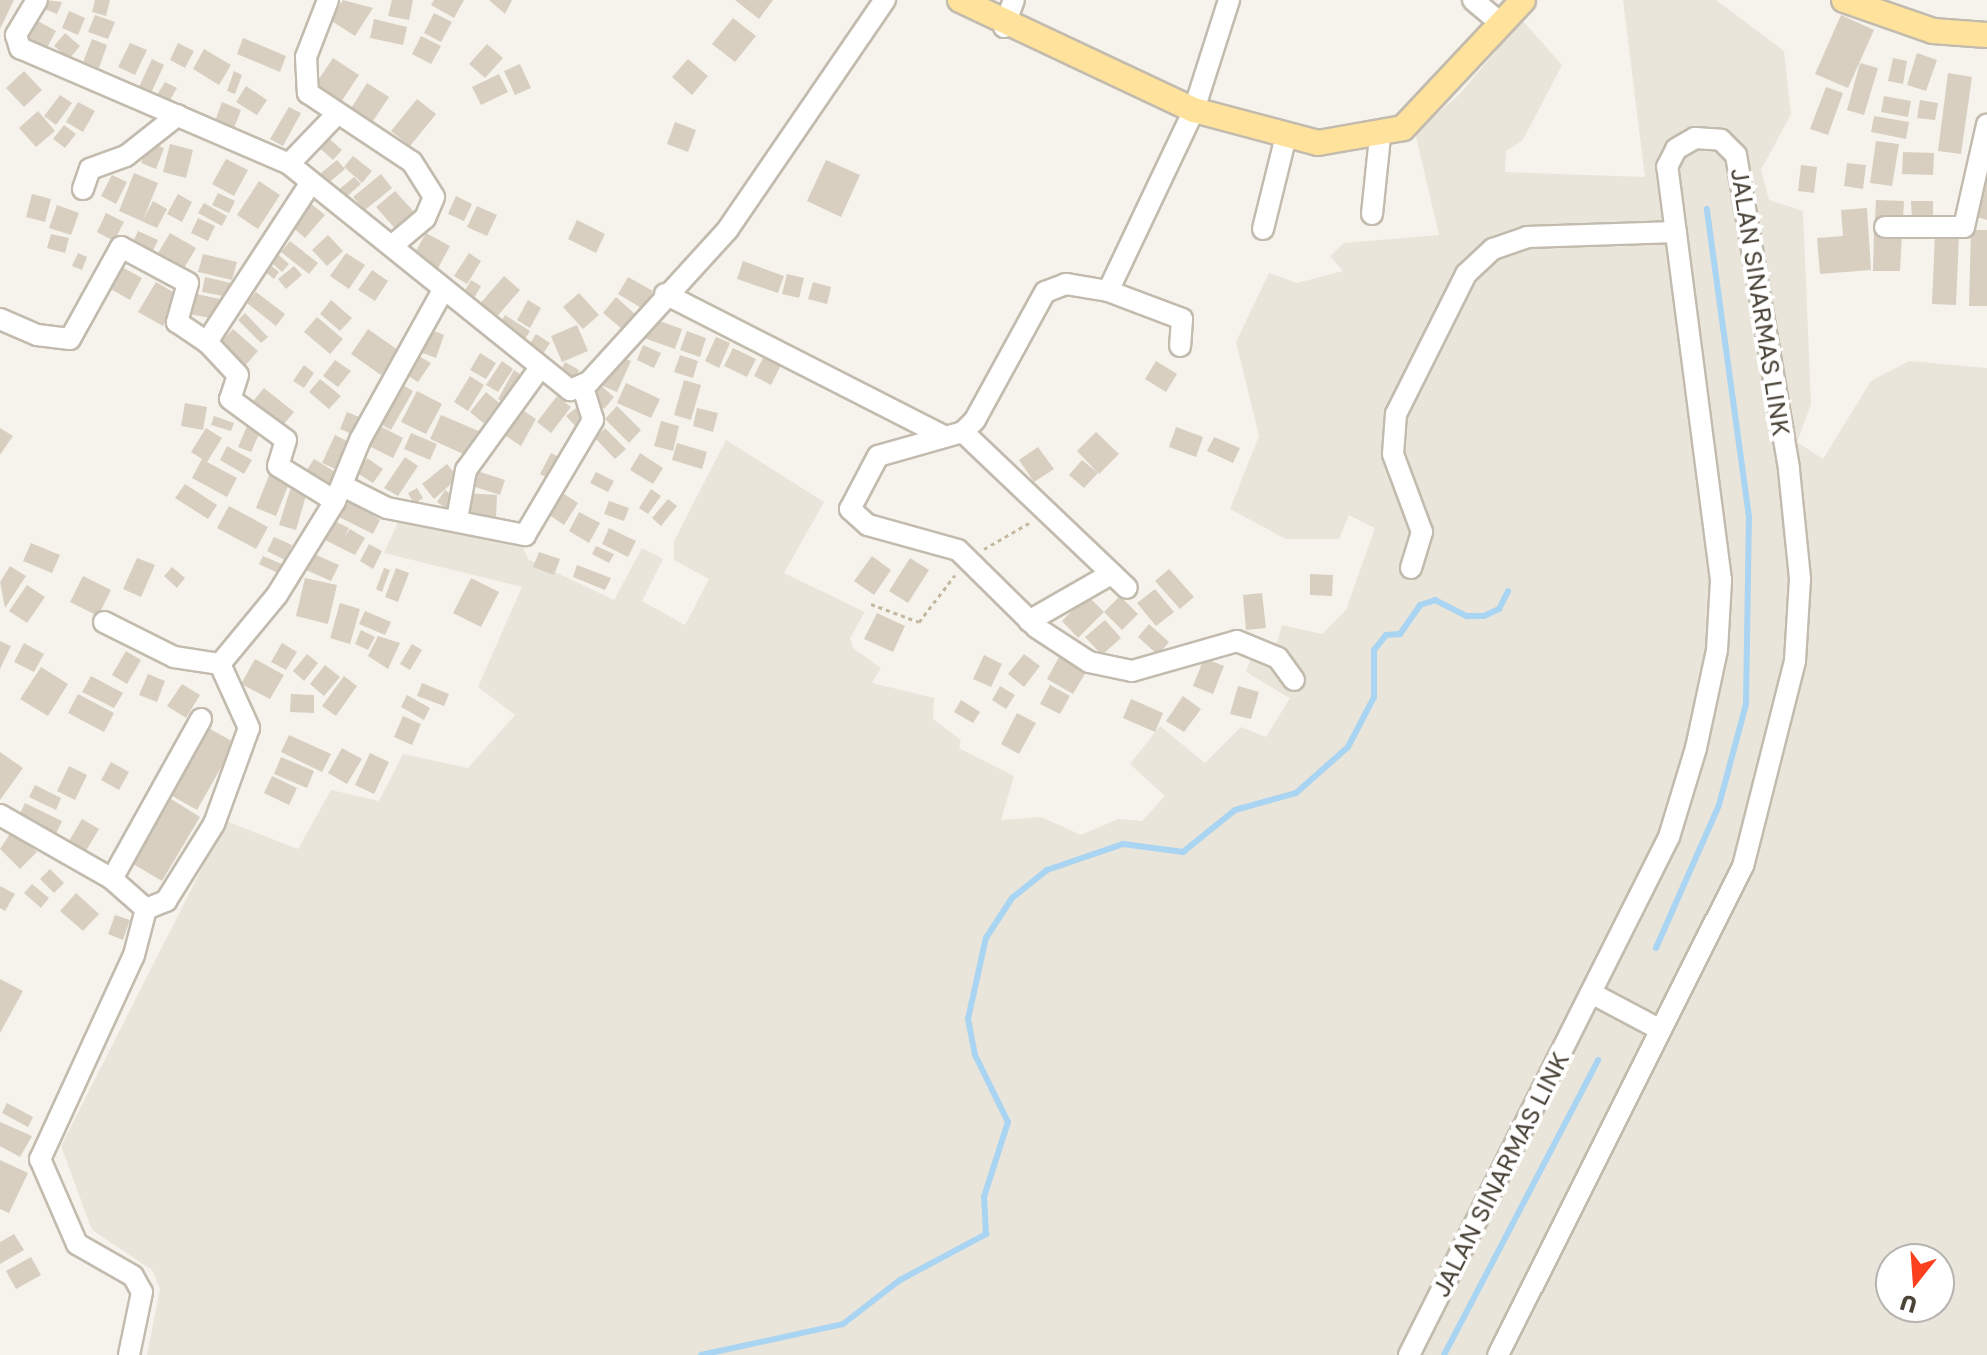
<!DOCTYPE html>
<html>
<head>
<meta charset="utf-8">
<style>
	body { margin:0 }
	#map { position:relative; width:1987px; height:1355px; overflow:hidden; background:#f6f3ec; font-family:"Golos Text",sans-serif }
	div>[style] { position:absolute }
	.residential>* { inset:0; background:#eae5da }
	.stream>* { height:6px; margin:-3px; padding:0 3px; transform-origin:3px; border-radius:3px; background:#a9d4f2 }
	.building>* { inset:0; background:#d8cfc1 }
	.path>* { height:3px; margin-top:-1.5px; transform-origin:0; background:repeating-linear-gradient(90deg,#c4b79f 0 4px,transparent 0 8px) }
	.roads { filter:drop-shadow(2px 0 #c2bbae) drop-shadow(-2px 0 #c2bbae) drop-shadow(0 2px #c2bbae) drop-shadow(0 -2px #c2bbae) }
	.minor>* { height:20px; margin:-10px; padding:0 10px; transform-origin:10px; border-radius:10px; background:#fff }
	.major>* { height:24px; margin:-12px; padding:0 12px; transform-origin:12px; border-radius:12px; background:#ffe39c }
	span { translate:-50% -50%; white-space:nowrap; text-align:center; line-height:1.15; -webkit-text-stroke:8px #fff; paint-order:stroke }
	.street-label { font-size:24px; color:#4b4439 }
	.north { position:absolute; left:1875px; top:1243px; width:80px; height:80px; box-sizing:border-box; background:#fff; border:2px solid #b7b4b0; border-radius:50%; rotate:197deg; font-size:22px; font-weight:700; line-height:32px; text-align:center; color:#4b4439 }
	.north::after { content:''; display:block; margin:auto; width:28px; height:36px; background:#fc3f1d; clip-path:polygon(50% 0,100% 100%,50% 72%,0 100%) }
</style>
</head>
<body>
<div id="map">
	<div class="residential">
		<i style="clip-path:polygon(evenodd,1623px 0,1716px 0,1784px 51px,1791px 114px,1761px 170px,1769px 200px,1803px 211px,1811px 404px,1797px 442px,1823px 459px,1871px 381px,1909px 361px,1987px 368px,1987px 1355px,147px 1355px,160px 1289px,152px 1270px,92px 1230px,61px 1146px,226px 821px,298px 849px,331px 790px,379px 801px,403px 754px,468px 768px,515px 715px,478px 687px,522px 587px,384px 553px,401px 516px,522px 546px,528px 559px,614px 600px,642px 548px,663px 559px,642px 601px,685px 625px,709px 579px,674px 560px,674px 541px,726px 440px,824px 502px,784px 573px,865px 612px,850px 638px,853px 648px,881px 668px,872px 683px,934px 698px,933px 719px,961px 740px,959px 748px,1014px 776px,1001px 820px,1041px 817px,1081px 835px,1118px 819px,1142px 821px,1165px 796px,1130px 764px,1160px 726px,1205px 763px,1241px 727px,1266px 737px,1290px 698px,1246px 672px,1257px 640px,1277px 643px,1282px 625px,1322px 634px,1346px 610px,1375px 528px,1349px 515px,1339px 539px,1286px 539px,1230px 509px,1259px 436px,1236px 342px,1269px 273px,1297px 283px,1343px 271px,1330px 256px,1344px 243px,1439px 235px,1415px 132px,1459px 95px,1522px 20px,1562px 65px,1523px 140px,1506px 151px,1505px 172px,1645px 177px,1623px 0,1891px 1259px,1939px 1259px,1939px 1307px,1891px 1307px,1891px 1259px)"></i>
	</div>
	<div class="stream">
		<i style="left:1656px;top:948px;width:156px;rotate:-66.2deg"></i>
		<i style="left:1719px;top:805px;width:105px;rotate:-75deg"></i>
		<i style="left:1746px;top:704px;width:187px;rotate:-89.1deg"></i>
		<i style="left:1749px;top:517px;width:311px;rotate:-97.8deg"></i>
		<i style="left:701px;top:1355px;width:145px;rotate:-12.3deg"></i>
		<i style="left:843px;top:1324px;width:72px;rotate:-37.7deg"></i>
		<i style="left:900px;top:1280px;width:98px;rotate:-28.1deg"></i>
		<i style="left:986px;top:1234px;width:37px;rotate:-93deg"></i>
		<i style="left:984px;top:1197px;width:79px;rotate:-72.3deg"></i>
		<i style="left:1008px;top:1122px;width:75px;rotate:-116.2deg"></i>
		<i style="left:975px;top:1055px;width:37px;rotate:-101deg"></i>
		<i style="left:968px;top:1019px;width:83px;rotate:-77.5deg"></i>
		<i style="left:986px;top:938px;width:48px;rotate:-57deg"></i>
		<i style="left:1012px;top:898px;width:45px;rotate:-38.7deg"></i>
		<i style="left:1047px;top:870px;width:80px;rotate:-18.9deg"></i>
		<i style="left:1123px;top:844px;width:61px;rotate:7.6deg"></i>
		<i style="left:1183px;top:852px;width:67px;rotate:-38.9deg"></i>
		<i style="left:1235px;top:810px;width:63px;rotate:-15.6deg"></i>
		<i style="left:1296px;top:793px;width:69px;rotate:-41.5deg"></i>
		<i style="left:1348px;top:747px;width:56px;rotate:-62.5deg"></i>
		<i style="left:1374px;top:697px;width:47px;rotate:-90deg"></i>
		<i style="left:1374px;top:650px;width:19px;rotate:-51deg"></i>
		<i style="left:1386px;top:635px;width:14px;rotate:-4deg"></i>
		<i style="left:1400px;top:634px;width:35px;rotate:-55deg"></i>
		<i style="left:1420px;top:605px;width:16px;rotate:-18deg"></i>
		<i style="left:1435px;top:600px;width:36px;rotate:27deg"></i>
		<i style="left:1467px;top:616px;width:17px"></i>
		<i style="left:1484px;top:616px;width:17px;rotate:-25deg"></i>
		<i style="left:1499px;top:609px;width:20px;rotate:-63deg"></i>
		<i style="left:1444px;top:1355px;width:333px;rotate:-62.4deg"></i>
	</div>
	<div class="building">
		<i style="clip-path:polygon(0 0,14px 0,0 29px)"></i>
		<i style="clip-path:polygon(45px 0,62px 2px,57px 14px,42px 8px)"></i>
		<i style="clip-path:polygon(95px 0,110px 0,106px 16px,92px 12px)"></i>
		<i style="clip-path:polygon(343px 0,373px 8px,355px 36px,330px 20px)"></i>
		<i style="clip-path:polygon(392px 0,413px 0,409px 20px,388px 16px)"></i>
		<i style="clip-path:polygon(434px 0,464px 0,454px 18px,431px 5px)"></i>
		<i style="clip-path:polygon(489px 0,512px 0,505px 14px)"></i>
		<i style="clip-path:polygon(735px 0,773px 0,759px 19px)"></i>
		<i style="clip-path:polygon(69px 11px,85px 18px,78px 35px,62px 28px)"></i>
		<i style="clip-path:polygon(434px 13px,452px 22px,441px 42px,424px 33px)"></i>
		<i style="clip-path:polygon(95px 15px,115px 22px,108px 39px,88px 32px)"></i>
		<i style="clip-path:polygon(1841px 15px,1874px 30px,1848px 88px,1815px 74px)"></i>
		<i style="clip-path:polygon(733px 18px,756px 36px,735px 62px,712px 44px)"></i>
		<i style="clip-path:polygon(374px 19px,407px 27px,403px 45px,370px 38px)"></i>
		<i style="clip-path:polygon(36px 20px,56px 31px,44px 53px,24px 42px)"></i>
		<i style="clip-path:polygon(65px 33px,80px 46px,69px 59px,54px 46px)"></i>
		<i style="clip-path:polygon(421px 36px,441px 46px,431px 64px,412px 54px)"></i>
		<i style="clip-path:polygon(243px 38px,286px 56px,280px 72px,237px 54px)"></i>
		<i style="clip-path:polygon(92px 39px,107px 45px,99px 68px,83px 62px)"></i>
		<i style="clip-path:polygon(130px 43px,147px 50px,135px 75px,118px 67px)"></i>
		<i style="clip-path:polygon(178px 43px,194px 51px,185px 68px,170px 60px)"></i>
		<i style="clip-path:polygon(487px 44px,503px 58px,485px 78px,469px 64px)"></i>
		<i style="clip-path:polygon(204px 49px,231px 65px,219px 85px,193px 69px)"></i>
		<i style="clip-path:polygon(1917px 53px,1937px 60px,1926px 91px,1907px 85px)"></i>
		<i style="clip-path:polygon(333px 58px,359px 75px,341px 102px,315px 85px)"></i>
		<i style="clip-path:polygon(1893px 58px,1907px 61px,1903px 84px,1888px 81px)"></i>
		<i style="clip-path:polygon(152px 59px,164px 65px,151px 93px,139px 87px)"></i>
		<i style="clip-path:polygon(688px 59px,708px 76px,692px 95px,672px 77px)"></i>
		<i style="clip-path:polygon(1860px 63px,1878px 68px,1864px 115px,1847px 110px)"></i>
		<i style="clip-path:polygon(520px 64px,531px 88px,515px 95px,504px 71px)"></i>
		<i style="clip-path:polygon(24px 71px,42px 90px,24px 107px,6px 88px)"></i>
		<i style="clip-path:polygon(234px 71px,242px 75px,235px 94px,227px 91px)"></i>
		<i style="clip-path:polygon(1948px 73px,1972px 77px,1961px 154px,1938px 151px)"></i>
		<i style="clip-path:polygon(499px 74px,508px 92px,481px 105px,472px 87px)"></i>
		<i style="clip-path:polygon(165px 82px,177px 88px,167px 105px,155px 98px)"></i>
		<i style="clip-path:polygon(367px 83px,389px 97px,371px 124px,350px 110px)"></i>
		<i style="clip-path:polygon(246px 86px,267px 100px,257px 115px,236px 102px)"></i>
		<i style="clip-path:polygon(1826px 87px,1843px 93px,1828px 135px,1810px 129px)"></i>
		<i style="clip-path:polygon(60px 95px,72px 103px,56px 125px,44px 116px)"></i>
		<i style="clip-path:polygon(1884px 96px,1911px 101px,1908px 117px,1881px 112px)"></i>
		<i style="clip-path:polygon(417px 99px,436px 114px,410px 146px,391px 131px)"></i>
		<i style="clip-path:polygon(1920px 100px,1938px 103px,1935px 120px,1917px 118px)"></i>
		<i style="clip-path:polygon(78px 102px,95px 111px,83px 132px,66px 122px)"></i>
		<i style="clip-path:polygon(222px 102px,241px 110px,234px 128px,215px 121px)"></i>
		<i style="clip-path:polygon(289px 107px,301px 113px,283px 146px,270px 139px)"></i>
		<i style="clip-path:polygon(38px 111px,55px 131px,36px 147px,19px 128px)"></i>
		<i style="clip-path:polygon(1874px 116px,1909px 122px,1906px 139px,1871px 132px)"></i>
		<i style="clip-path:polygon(675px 122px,696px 130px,688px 152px,667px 144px)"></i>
		<i style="clip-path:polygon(64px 125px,76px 134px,65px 148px,53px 139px)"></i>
		<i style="clip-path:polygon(322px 132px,342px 150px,333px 160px,313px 142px)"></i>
		<i style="clip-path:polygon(1876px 141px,1899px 144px,1892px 186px,1870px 183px)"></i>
		<i style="clip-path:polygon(149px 142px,164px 148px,156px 169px,141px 163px)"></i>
		<i style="clip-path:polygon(170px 144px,193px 150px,186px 178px,163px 172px)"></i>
		<i style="clip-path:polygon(1903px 152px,1934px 153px,1933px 175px,1902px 174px)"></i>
		<i style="clip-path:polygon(353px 156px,372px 171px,362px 183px,344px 167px)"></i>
		<i style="clip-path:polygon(226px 159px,248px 170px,234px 196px,212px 184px)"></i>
		<i style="clip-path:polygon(337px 160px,345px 169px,324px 187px,316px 177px)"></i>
		<i style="clip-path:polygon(826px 160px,860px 175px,841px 217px,807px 201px)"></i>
		<i style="clip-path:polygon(1847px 163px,1866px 165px,1863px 189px,1844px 186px)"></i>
		<i style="clip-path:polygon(1801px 165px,1817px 167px,1814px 193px,1798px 191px)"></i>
		<i style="clip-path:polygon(134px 173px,158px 183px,143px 220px,153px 201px,167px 209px,157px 228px,119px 211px)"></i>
		<i style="clip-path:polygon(381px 174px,392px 188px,365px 210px,353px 197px)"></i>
		<i style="clip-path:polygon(112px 175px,127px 182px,116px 204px,101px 196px)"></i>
		<i style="clip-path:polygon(1986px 175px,1987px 175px,1987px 220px,1977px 217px)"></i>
		<i style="clip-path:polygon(354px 177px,361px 184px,344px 199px,337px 191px)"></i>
		<i style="clip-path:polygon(259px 181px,280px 195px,258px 229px,237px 215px)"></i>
		<i style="clip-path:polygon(395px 191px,416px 214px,397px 231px,376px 207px)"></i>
		<i style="clip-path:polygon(218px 193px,235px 201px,229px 213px,212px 205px)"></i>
		<i style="clip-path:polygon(32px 194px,51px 199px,45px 222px,26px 217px)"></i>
		<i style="clip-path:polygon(178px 194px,192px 202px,182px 222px,167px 214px)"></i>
		<i style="clip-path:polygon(456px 196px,472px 204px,464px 221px,448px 214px)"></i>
		<i style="clip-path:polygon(1876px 200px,1904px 201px,1903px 219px,1875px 219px)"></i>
		<i style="clip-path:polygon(1911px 201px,1933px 201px,1933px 220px,1912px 220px)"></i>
		<i style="clip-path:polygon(204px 203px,227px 216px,222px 226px,198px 213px)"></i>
		<i style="clip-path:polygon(310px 203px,325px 215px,305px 238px,291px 226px)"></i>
		<i style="clip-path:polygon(57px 205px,79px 213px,71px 235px,49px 228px)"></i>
		<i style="clip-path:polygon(477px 206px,497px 215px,487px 236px,467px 227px)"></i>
		<i style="clip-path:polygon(1867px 208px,1871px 270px,1820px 274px,1817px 238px,1843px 236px,1841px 210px)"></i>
		<i style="clip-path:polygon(106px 213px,124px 222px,114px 241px,97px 232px)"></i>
		<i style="clip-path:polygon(198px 218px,215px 226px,208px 241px,191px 233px)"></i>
		<i style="clip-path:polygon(577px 220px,605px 234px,596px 253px,568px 239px)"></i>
		<i style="clip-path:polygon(1971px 230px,1987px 230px,1987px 306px,1969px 306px)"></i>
		<i style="clip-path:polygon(138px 231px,158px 240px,151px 255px,131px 246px)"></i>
		<i style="clip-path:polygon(1874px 232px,1902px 233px,1900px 271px,1873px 271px)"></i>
		<i style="clip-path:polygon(170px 233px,196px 248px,180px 275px,154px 260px)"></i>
		<i style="clip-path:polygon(426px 233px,450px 246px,437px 270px,413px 256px)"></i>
		<i style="clip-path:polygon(51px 234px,69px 238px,65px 253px,47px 248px)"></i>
		<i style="clip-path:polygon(1935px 234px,1959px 235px,1956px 305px,1932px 304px)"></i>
		<i style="clip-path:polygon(328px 235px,343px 251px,327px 266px,312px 250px)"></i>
		<i style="clip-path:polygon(290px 241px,318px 263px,309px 274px,281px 252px)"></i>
		<i style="clip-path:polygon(273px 250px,289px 264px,282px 272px,266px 258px)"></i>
		<i style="clip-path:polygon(78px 253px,87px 257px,82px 270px,72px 266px)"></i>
		<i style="clip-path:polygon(346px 253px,365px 265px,349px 289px,330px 276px)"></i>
		<i style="clip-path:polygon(469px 253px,481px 261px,467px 284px,454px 276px)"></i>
		<i style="clip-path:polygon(203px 254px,237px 262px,232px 280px,198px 272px)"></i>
		<i style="clip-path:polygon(265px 260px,279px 272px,274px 279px,259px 267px)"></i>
		<i style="clip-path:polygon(743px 261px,784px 276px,778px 293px,737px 279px)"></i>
		<i style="clip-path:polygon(120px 266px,142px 278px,130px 300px,109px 288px)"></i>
		<i style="clip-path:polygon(294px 266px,302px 275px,286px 289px,278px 279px)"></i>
		<i style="clip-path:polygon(372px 270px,388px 281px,375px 301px,358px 290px)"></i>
		<i style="clip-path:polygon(787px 274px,804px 278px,799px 298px,782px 294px)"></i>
		<i style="clip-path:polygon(504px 276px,520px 290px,494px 320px,478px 306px)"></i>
		<i style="clip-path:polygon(205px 277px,231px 283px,228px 297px,202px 292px)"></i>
		<i style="clip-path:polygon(628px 277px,653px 291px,643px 309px,618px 294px)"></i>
		<i style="clip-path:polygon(471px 280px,481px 286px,470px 305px,460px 299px)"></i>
		<i style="clip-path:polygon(156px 282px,180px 296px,163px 326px,138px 312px)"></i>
		<i style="clip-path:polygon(813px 282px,831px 287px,827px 304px,808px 299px)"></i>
		<i style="clip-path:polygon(187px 292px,220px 299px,216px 319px,183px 313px)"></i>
		<i style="clip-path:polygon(256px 292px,285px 314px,276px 326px,247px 303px)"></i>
		<i style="clip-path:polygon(579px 293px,599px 315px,583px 329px,563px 307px)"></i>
		<i style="clip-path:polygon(616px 297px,635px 314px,622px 329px,603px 313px)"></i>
		<i style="clip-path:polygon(331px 300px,352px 318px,340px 331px,320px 314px)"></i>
		<i style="clip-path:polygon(528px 300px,541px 308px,530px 328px,517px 320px)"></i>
		<i style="clip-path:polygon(245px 313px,268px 337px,261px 343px,238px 320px)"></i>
		<i style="clip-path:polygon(505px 315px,530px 331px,520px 348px,495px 332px)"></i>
		<i style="clip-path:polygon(317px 317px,343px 339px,330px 354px,304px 332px)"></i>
		<i style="clip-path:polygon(651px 318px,682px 329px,675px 349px,644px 338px)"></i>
		<i style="clip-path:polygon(577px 325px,588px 351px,562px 362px,551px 336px)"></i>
		<i style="clip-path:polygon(425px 327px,444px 335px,436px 358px,417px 351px)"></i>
		<i style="clip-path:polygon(233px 329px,258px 351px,245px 366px,220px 343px)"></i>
		<i style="clip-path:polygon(368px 329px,398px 350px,381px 375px,351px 354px)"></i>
		<i style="clip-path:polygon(687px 331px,706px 338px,700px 357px,680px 350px)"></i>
		<i style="clip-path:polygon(536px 334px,550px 343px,539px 360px,525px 351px)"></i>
		<i style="clip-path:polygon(716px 337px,730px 343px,719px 368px,705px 361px)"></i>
		<i style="clip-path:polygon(643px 345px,661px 353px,654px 368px,637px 360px)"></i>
		<i style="clip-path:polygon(733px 348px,756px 359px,747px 377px,724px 366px)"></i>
		<i style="clip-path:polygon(412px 352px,431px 363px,418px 382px,400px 371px)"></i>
		<i style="clip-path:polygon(480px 353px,496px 363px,486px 379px,470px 370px)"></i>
		<i style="clip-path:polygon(614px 354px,631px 361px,617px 392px,600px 385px)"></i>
		<i style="clip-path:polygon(680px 355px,698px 361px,693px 378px,674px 372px)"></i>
		<i style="clip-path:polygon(764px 356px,781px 365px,771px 385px,754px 376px)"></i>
		<i style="clip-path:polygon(335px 360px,351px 371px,338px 387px,323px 376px)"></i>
		<i style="clip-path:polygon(502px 361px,513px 369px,498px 392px,486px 385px)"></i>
		<i style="clip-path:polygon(1156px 361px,1177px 374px,1166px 392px,1145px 379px)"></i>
		<i style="clip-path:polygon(565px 362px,579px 370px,572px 384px,558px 376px)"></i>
		<i style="clip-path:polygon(304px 365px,314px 373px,304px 388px,293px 381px)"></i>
		<i style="clip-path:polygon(514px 370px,520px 374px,504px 403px,498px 399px)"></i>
		<i style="clip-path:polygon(470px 376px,484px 385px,468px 411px,454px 402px)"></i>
		<i style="clip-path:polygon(320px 379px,341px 396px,329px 409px,309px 392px)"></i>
		<i style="clip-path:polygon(394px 380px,413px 391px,391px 430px,373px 420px)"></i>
		<i style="clip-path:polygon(684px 380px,701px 385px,691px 420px,674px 415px)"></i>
		<i style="clip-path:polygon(598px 383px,614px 397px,604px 409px,587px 394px)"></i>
		<i style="clip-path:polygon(626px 383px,660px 399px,651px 418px,617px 403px)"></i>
		<i style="clip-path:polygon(264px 388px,294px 412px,278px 431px,249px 406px)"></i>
		<i style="clip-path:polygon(417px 391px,442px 404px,426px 434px,401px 422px)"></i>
		<i style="clip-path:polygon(486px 392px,503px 406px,487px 426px,470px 412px)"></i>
		<i style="clip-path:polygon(557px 396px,571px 407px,551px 433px,537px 422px)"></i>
		<i style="clip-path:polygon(185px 403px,207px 407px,203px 430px,181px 426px)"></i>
		<i style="clip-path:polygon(515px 405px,536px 419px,521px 446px,498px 431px)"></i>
		<i style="clip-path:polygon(617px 406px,641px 430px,629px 443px,605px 419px)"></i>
		<i style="clip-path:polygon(576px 408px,588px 422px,579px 430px,566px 416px)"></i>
		<i style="clip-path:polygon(697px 408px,718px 413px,713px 432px,693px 426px)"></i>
		<i style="clip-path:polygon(347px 412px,359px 417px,352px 434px,340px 429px)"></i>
		<i style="clip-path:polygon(441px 415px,481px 432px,470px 457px,430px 439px)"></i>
		<i style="clip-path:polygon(214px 416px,234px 423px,231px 431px,211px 425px)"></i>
		<i style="clip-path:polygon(661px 421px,679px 426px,673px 451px,654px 446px)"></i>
		<i style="clip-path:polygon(374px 423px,403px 438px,393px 458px,363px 443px)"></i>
		<i style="clip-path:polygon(248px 424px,261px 430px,251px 452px,238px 447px)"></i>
		<i style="clip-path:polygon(1176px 427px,1203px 437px,1196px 457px,1169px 447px)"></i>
		<i style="clip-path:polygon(0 428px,13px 436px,0 455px)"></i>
		<i style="clip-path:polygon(206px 428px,222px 438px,207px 462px,237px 478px,227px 497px,192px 478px,202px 459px,191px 452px)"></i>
		<i style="clip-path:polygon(605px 428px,626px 449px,615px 459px,595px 438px)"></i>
		<i style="clip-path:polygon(1096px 432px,1119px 454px,1099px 474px,1077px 451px)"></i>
		<i style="clip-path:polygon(411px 433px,437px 444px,430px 460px,404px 449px)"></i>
		<i style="clip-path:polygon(335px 435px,355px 445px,342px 472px,322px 463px)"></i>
		<i style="clip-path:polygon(1214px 437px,1240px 448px,1233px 463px,1207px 451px)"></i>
		<i style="clip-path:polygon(677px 443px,707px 452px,702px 469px,672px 460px)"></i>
		<i style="clip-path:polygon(227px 446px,252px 460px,244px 474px,220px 460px)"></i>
		<i style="clip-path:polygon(1038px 447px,1054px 469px,1034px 482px,1019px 460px)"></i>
		<i style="clip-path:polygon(551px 453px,566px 461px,555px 482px,540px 474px)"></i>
		<i style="clip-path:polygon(640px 453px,663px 468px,653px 484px,630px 470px)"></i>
		<i style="clip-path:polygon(405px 457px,418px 466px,398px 496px,384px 488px)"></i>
		<i style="clip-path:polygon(367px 458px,383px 469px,373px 483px,357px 473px)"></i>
		<i style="clip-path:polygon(314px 459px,340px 475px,330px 490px,305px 473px)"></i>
		<i style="clip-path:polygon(1082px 460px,1098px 473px,1084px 488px,1069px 475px)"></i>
		<i style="clip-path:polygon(447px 464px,458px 478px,434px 499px,422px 484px)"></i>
		<i style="clip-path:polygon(474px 470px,505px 480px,500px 495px,469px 485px)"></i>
		<i style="clip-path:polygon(596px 472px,614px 481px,608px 492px,590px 483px)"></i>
		<i style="clip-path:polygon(270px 473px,290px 481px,276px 516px,256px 508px)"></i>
		<i style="clip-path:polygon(185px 484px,217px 505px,208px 519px,175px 498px)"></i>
		<i style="clip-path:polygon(291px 487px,307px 492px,296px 530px,279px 525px)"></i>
		<i style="clip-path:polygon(417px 488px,423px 498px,414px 504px,408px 493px)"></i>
		<i style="clip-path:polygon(651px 489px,661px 496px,648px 514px,639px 508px)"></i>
		<i style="clip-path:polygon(445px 490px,458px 499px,450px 511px,437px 502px)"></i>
		<i style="clip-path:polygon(561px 492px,578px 503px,564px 525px,548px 514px)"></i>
		<i style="clip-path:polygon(466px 493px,497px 495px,496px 518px,464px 516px)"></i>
		<i style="clip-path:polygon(343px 496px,380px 520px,373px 534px,331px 513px)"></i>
		<i style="clip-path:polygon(668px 499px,677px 506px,661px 526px,652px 518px)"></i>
		<i style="clip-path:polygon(609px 501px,629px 508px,624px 521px,604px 514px)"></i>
		<i style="clip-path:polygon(229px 506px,268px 527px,256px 549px,217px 528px)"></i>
		<i style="clip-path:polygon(579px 512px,600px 523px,589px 543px,569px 531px)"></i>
		<i style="clip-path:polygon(328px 518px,349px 528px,344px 538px,350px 529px,365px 538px,355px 555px,319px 537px)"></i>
		<i style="clip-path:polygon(609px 528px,636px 541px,628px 557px,602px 544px)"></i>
		<i style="clip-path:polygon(274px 537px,292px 545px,285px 560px,267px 551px)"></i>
		<i style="clip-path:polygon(31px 543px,60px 555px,52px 573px,23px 561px)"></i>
		<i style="clip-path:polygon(369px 544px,382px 551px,373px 569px,360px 561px)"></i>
		<i style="clip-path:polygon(596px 546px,614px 554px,609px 563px,592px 554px)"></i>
		<i style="clip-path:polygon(539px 552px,560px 559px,554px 575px,533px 567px)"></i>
		<i style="clip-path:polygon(314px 554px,339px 565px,331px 581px,306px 570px)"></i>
		<i style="clip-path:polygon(263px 556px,284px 565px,280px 574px,259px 564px)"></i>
		<i style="clip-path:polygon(872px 556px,891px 570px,874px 595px,854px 581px)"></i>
		<i style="clip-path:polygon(137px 558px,155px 565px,141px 597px,123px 589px)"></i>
		<i style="clip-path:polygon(910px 558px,929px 570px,908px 603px,889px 591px)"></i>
		<i style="clip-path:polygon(577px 565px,611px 578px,605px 590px,573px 577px)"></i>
		<i style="clip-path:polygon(10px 566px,26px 576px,5px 608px,0 582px)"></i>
		<i style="clip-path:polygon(172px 567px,185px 578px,177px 588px,164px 576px)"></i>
		<i style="clip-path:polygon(384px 568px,390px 570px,382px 592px,376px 589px)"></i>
		<i style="clip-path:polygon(396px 568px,409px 573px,398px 602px,385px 597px)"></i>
		<i style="clip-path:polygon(1169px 569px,1194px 597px,1180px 609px,1155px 581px)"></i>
		<i style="clip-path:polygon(1310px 574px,1333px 575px,1332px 596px,1310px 595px)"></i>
		<i style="clip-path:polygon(83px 576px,111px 590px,98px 616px,70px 602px)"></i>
		<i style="clip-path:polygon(305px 578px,337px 585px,328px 624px,296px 616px)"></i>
		<i style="clip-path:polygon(471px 578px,499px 592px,481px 627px,453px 613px)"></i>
		<i style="clip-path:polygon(27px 585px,45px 597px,27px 623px,9px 611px)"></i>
		<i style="clip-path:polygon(1155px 589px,1174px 612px,1156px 626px,1137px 603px)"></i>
		<i style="clip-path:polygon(1262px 593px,1266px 628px,1246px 630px,1243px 595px)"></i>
		<i style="clip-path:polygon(1087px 595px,1104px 612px,1120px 596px,1138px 614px,1122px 630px,1104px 612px,1078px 638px,1062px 621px)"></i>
		<i style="clip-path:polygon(340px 603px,360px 609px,350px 644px,330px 638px)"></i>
		<i style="clip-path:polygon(365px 611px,391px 622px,385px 635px,359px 624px)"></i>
		<i style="clip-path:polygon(877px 613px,905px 626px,893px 652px,864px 639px)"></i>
		<i style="clip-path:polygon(1105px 620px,1121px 638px,1102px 655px,1085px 637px)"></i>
		<i style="clip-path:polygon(1149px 624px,1169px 642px,1158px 655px,1138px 637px)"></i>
		<i style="clip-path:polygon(361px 630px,375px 637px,368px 650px,355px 644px)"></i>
		<i style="clip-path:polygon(378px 636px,400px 643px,388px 669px,368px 656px)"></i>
		<i style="clip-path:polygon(0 641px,11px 646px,0 669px)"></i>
		<i style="clip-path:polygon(24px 643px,44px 654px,34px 672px,14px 662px)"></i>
		<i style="clip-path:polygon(282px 643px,297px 652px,286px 670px,271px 662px)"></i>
		<i style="clip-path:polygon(412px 644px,422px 650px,410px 670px,400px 664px)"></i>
		<i style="clip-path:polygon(126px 651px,141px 660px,127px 684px,112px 675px)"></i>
		<i style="clip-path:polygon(307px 654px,318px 663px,304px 681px,293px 671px)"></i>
		<i style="clip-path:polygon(1024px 654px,1040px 666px,1024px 687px,1008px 674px)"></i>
		<i style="clip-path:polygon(984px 655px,1002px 664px,991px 687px,973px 679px)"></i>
		<i style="clip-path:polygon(1059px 657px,1086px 672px,1073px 694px,1047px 679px)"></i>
		<i style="clip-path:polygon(1204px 658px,1224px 666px,1213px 694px,1193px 686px)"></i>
		<i style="clip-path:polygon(255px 659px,284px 675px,270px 699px,241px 684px)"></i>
		<i style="clip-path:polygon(325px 665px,340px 677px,324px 696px,310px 684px)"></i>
		<i style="clip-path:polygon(41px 667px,68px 684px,48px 716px,20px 699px)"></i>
		<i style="clip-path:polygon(148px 674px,165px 681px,157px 702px,139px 695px)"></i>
		<i style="clip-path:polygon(91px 676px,123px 693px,114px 708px,82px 692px)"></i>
		<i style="clip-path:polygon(344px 676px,357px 686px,336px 716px,322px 706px)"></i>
		<i style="clip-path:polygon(422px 683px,449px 694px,444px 706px,417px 696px)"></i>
		<i style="clip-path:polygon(182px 684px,200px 695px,186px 718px,167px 706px)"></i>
		<i style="clip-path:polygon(1050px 685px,1070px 696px,1060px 714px,1040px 704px)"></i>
		<i style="clip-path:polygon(1000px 686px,1015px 695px,1006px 709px,992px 700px)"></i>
		<i style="clip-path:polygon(1238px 686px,1259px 692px,1251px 719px,1230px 714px)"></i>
		<i style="clip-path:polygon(78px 694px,114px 713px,104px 732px,68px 713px)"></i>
		<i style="clip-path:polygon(291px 694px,314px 695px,314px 713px,290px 712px)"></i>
		<i style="clip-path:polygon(407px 695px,430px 708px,424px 720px,401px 707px)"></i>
		<i style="clip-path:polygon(1183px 696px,1201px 709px,1184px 732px,1166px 721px)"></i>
		<i style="clip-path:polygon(1131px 699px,1163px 713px,1155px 732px,1123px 718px)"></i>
		<i style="clip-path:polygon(961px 700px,980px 712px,973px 723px,954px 712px)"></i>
		<i style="clip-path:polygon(1017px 713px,1036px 723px,1019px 754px,1001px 744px)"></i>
		<i style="clip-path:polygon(403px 716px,421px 724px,412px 745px,394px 737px)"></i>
		<i style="clip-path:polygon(205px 726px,235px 743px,197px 810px,167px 793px)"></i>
		<i style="clip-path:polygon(289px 735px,331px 754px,322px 772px,281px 752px)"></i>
		<i style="clip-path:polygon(342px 748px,362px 759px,347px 784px,328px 773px)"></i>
		<i style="clip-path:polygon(0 752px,23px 768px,0 800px)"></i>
		<i style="clip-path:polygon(370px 753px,389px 762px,374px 794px,355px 785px)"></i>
		<i style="clip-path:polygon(281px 757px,314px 771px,307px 788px,274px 774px)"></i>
		<i style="clip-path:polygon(111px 762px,129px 772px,119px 790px,101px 780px)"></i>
		<i style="clip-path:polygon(69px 766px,87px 775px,75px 800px,57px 791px)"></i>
		<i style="clip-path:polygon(272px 776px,297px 788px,289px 805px,264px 793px)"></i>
		<i style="clip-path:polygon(35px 785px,61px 798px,56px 810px,29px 797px)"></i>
		<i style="clip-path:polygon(171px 799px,200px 817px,162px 881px,133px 864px)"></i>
		<i style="clip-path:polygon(25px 803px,62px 821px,55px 836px,18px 818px)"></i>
		<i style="clip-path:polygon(82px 819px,99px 829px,83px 856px,66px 846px)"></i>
		<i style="clip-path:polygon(13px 829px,37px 852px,20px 869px,0 849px)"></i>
		<i style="clip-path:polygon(50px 869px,64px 883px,54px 893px,40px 879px)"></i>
		<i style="clip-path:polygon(32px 884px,49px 898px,41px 908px,24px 893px)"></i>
		<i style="clip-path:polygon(0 886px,15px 894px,5px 911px,0 908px)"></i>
		<i style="clip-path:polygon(76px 893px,99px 914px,83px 931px,60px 911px)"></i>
		<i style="clip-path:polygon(115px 915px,130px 920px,123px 940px,108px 934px)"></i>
		<i style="clip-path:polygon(0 979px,23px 991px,0 1033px)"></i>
		<i style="clip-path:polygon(7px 1103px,33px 1117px,28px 1127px,2px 1113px)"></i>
		<i style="clip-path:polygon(0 1122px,32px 1136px,20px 1157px,0 1146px)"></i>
		<i style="clip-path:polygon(0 1160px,28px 1173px,9px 1213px,0 1209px)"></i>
		<i style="clip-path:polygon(14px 1234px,24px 1250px,0 1264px,0 1242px)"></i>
		<i style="clip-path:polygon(31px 1257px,41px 1275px,16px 1289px,6px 1271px)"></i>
	</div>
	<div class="path">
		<i style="left:984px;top:549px;width:52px;rotate:-30deg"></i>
		<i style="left:871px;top:604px;width:51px;rotate:20.6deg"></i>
		<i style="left:919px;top:622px;width:59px;rotate:-52.5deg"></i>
	</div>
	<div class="roads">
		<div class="minor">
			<i style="left:37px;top:0;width:41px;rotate:121deg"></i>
			<i style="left:16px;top:35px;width:14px;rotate:73deg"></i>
			<i style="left:20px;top:48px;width:293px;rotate:23.3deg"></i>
			<i style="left:289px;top:164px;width:361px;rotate:38.8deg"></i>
			<i style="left:570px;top:390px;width:21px;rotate:-23deg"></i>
			<i style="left:589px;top:382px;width:207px;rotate:-47.7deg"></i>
			<i style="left:728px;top:229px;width:278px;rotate:-55.6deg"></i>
			<i style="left:328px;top:0;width:61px;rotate:111.1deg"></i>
			<i style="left:306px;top:57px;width:36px;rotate:87deg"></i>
			<i style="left:308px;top:93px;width:125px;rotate:33.6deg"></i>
			<i style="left:412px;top:162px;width:41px;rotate:57.8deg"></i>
			<i style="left:434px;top:197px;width:23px;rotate:113deg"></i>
			<i style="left:425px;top:218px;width:39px;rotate:140deg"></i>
			<i style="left:1229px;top:0;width:115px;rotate:107.7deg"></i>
			<i style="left:1194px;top:110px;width:200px;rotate:115.4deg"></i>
			<i style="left:1108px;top:291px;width:43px;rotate:-170.5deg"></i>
			<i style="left:1066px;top:284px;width:22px;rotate:159deg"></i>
			<i style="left:1045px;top:292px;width:146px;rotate:118.7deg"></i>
			<i style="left:975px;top:420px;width:17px;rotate:135deg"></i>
			<i style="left:963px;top:432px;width:88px;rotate:164.2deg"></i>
			<i style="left:878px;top:456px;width:60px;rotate:117.8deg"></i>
			<i style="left:850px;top:509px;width:24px;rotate:42deg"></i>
			<i style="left:868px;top:525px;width:93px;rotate:15.5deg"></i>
			<i style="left:958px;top:550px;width:111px;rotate:44.6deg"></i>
			<i style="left:1037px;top:628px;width:62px;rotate:33.2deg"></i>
			<i style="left:1089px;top:662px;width:44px;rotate:11.8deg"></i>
			<i style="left:1132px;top:671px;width:109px;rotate:-15.9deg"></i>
			<i style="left:1237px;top:641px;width:44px;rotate:22.5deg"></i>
			<i style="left:1278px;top:658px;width:27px;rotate:54deg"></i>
			<i style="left:1473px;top:0;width:35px;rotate:40deg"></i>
			<i style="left:1004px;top:27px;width:29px;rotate:-70deg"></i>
			<i style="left:289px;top:164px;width:68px;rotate:-46.2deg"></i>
			<i style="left:310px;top:184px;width:189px;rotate:123.1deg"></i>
			<i style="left:207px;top:342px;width:45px;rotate:46.8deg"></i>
			<i style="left:238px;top:375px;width:25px;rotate:108deg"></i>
			<i style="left:230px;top:399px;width:69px;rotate:36.2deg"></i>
			<i style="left:286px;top:440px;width:27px;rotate:107deg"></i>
			<i style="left:278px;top:466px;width:67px;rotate:31.6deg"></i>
			<i style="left:83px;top:189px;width:21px;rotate:-71deg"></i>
			<i style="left:90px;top:169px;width:38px;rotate:-20deg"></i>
			<i style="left:126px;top:156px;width:66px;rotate:-38.3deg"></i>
			<i style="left:1372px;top:214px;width:77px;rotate:-84.1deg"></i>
			<i style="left:1885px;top:227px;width:79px"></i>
			<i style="left:1964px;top:227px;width:105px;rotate:-77.3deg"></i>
			<i style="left:1263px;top:229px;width:96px;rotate:-76.1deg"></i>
			<i style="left:1108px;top:291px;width:79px;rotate:20.7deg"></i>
			<i style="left:1182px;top:319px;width:27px;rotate:94deg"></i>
			<i style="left:665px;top:294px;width:313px;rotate:27deg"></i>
			<i style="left:0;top:319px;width:40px;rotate:23.4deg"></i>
			<i style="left:37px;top:335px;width:33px;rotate:7deg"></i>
			<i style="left:70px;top:339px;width:105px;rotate:-61deg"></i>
			<i style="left:121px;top:247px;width:76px;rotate:28.2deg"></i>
			<i style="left:188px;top:283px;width:41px;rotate:105.8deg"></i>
			<i style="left:177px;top:322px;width:36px;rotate:34deg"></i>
			<i style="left:963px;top:432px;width:226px;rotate:43.6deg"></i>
			<i style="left:343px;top:486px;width:49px;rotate:26.6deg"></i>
			<i style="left:387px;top:508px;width:141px;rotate:11.1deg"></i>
			<i style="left:525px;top:535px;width:134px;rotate:-59.4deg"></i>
			<i style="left:593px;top:420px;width:34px;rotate:-107deg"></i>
			<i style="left:457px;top:519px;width:50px;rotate:-79.6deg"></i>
			<i style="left:466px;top:470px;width:125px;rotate:-54.1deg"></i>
			<i style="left:1411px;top:568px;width:38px;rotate:-73deg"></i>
			<i style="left:1422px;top:532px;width:83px;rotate:-110.4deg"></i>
			<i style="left:1393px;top:454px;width:40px;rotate:-85.7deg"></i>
			<i style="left:1396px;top:414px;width:157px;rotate:-63.4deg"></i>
			<i style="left:1466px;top:274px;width:37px;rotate:-43deg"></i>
			<i style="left:1493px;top:249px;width:36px;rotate:-19deg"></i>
			<i style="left:1527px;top:237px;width:149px;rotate:-1.9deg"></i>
			<i style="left:1029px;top:621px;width:95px;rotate:-29.8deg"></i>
			<i style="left:104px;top:622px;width:78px;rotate:26.6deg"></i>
			<i style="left:174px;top:657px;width:47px;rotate:8.7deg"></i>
			<i style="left:0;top:815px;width:129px;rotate:29.7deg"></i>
			<i style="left:112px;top:879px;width:45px;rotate:41.4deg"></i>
			<i style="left:146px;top:909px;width:48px;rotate:104.6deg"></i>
			<i style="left:134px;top:955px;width:225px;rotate:114.7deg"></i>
			<i style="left:40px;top:1159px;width:93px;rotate:66.5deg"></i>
			<i style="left:77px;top:1244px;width:64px;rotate:29.7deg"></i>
			<i style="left:133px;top:1276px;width:18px;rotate:61deg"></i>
			<i style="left:142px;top:1292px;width:64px;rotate:101.7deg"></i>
			<i style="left:112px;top:879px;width:183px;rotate:-60.9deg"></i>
			<i style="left:146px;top:909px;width:22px;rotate:-22deg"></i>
			<i style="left:166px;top:901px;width:91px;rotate:-58.1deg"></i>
			<i style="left:214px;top:824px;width:102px;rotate:-70deg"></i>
			<i style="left:249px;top:728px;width:70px;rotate:-114.4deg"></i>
			<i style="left:220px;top:664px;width:89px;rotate:-50.4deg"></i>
			<i style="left:277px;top:595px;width:110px;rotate:-58.3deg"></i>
			<i style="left:335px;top:501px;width:66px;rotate:-67.7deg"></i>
			<i style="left:360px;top:440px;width:171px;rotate:-61deg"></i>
			<i style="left:1591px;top:993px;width:79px;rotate:27.9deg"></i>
			<i style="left:1409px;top:1355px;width:580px;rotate:-63.35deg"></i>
			<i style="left:1669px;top:837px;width:93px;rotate:-73.1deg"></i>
			<i style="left:1696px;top:748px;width:100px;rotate:-77.9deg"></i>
			<i style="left:1717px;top:650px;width:70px;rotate:-86.7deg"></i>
			<i style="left:1721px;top:580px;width:417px;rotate:-97.4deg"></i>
			<i style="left:1667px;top:167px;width:20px;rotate:-63deg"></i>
			<i style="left:1676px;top:149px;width:22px;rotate:-30deg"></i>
			<i style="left:1695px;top:138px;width:26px;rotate:4deg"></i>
			<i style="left:1721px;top:140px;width:21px;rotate:45deg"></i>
			<i style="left:1736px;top:155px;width:319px;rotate:80.4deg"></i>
			<i style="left:1789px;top:470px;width:110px;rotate:84.2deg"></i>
			<i style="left:1800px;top:579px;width:82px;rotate:93.5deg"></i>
			<i style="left:1795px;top:661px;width:211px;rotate:104.2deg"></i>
			<i style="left:1743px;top:866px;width:547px;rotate:116.61deg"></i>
		</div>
		<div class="major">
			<i style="left:960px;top:0;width:259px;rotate:25.2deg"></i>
			<i style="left:1194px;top:110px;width:128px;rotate:14.9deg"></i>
			<i style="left:1318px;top:143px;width:86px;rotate:-10deg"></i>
			<i style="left:1403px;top:128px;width:175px;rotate:-46.8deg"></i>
			<i style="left:1844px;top:0;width:94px;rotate:19.2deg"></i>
			<i style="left:1933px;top:31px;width:54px;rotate:4.2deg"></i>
		</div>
	</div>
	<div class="street-label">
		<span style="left:1761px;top:302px;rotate:81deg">JALAN SINARMAS LINK</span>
		<span style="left:1500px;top:1174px;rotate:-63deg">JALAN SINARMAS LINK</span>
	</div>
	<div class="north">U</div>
</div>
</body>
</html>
